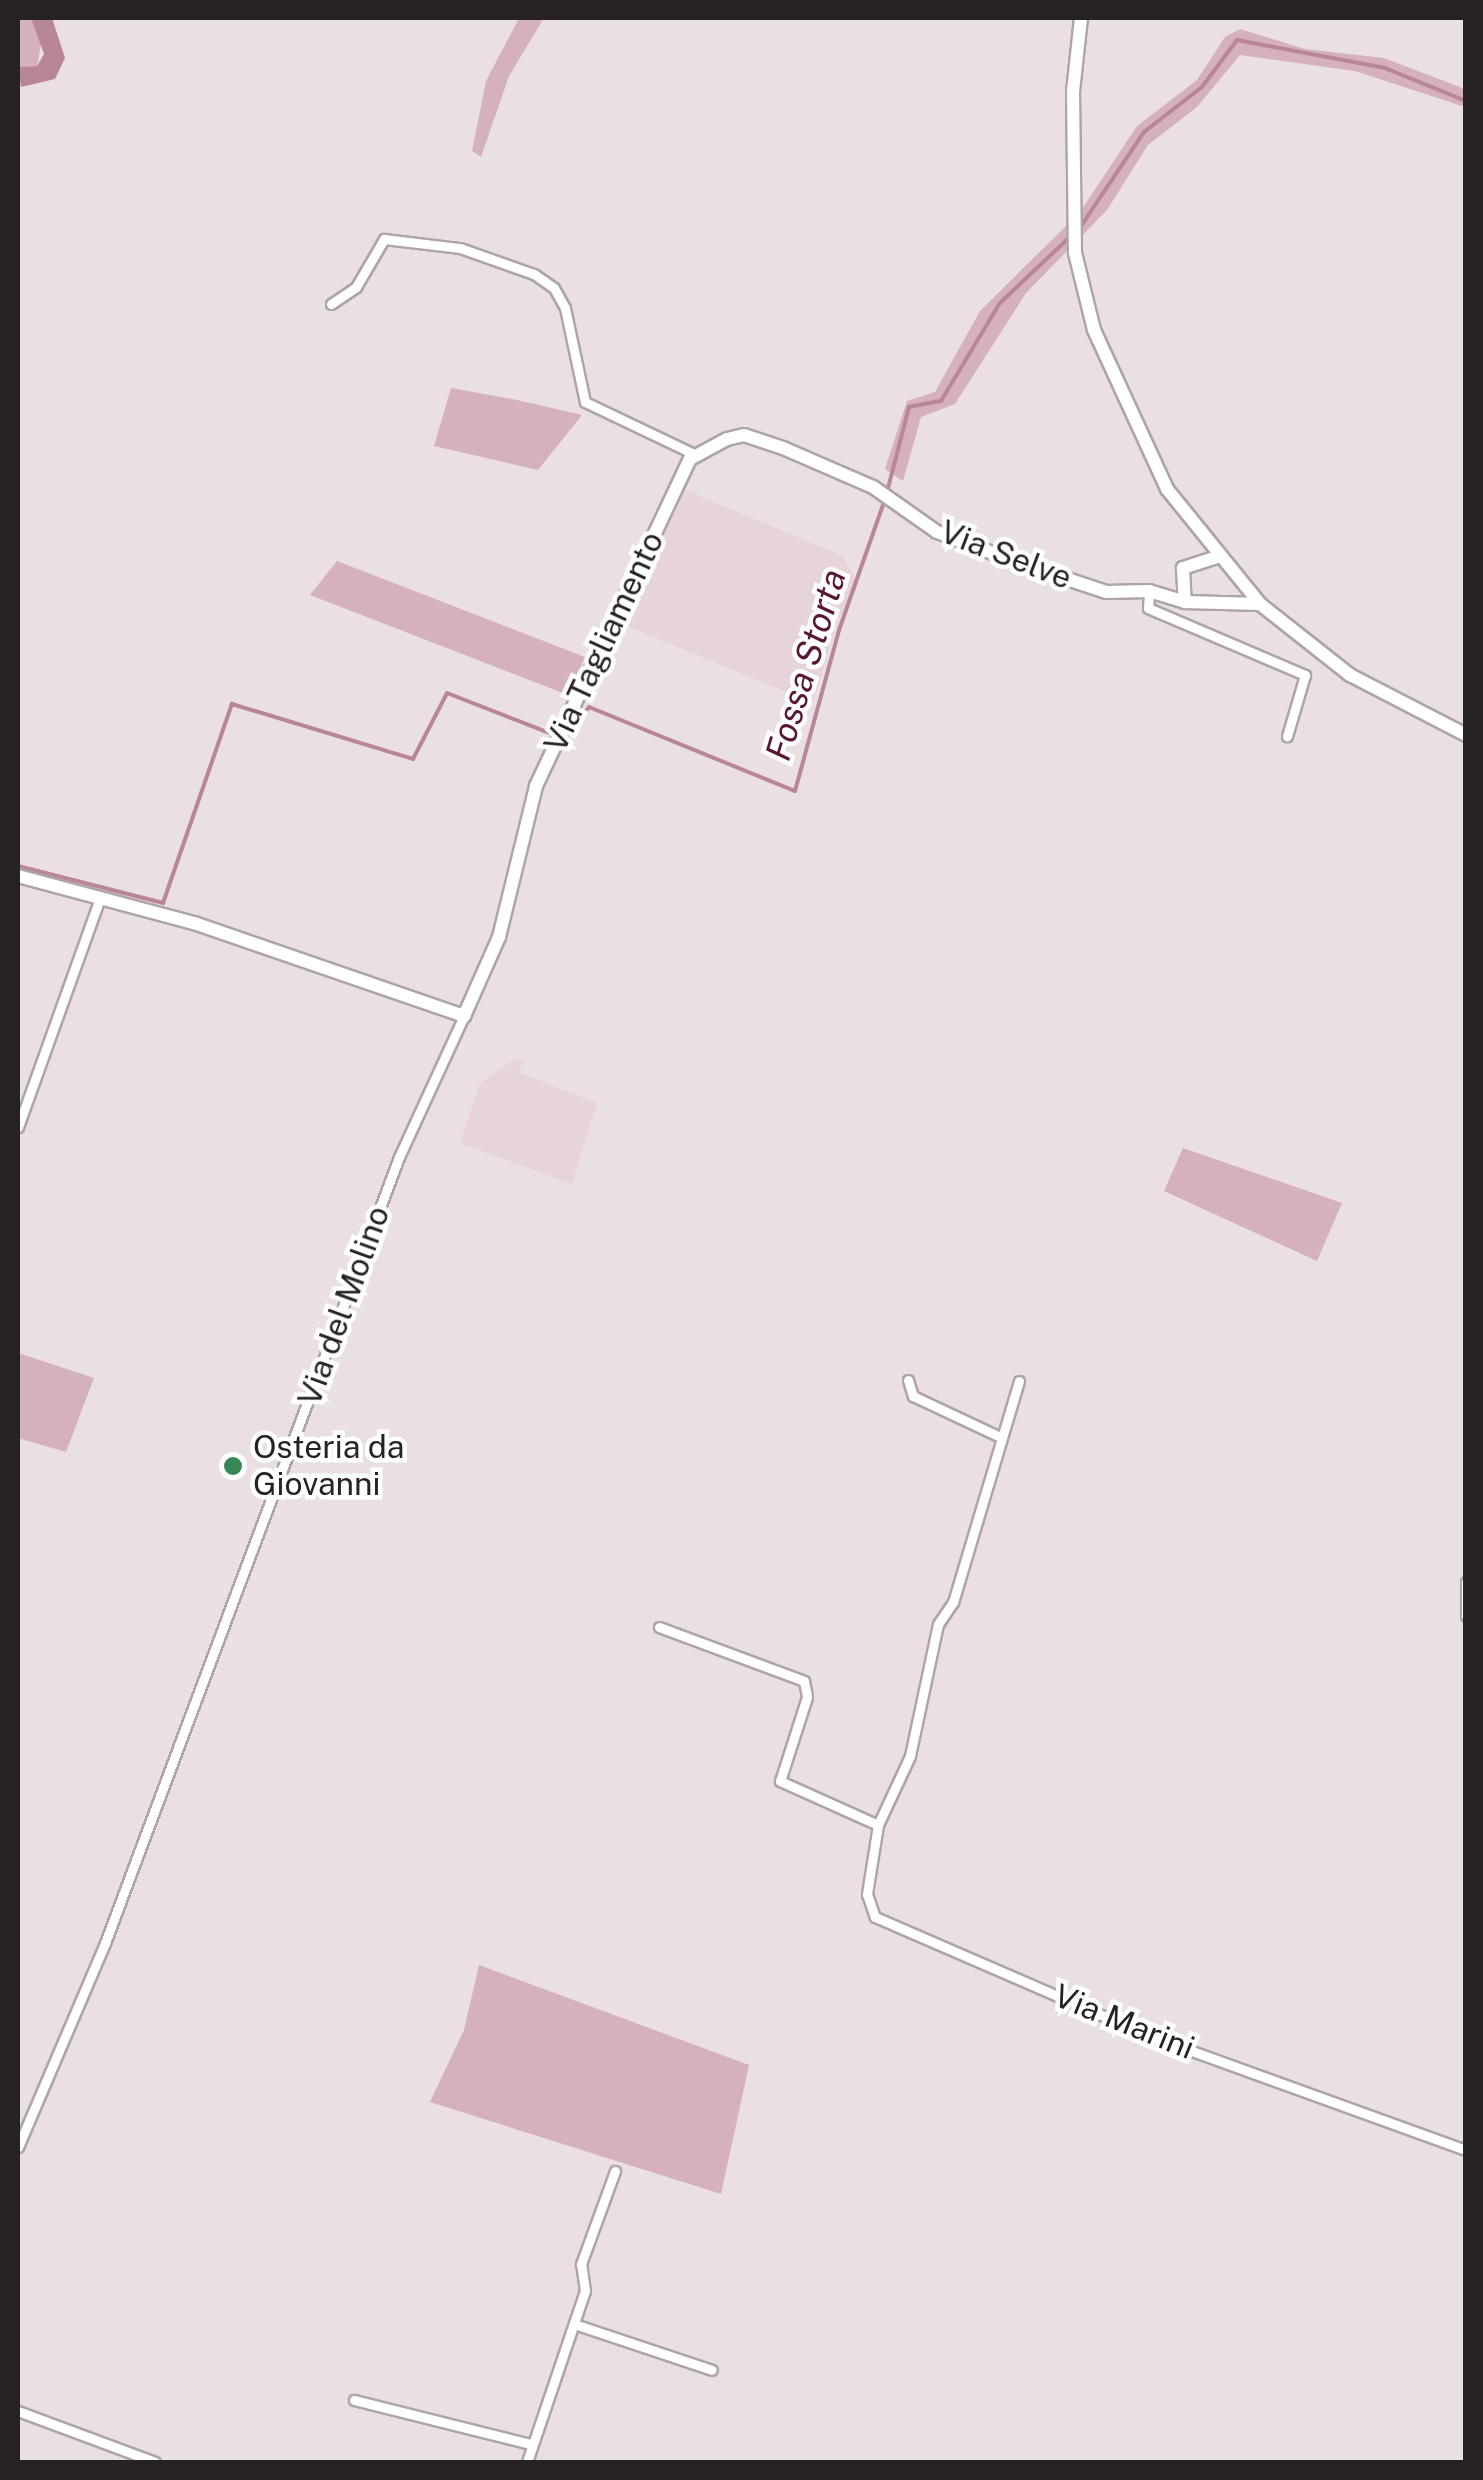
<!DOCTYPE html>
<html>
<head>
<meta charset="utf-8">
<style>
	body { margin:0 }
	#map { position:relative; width:1483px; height:2480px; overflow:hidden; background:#eadfe2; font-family:"Public Sans",sans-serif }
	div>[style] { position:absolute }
	.built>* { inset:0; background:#e7d3da }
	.green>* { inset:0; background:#d5b1bd }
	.water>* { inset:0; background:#b98598 }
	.stream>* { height:4px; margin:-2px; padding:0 2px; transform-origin:2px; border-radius:2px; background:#b98598 }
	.roads { filter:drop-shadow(2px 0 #afa4a8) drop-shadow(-2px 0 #afa4a8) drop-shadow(0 2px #afa4a8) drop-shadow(0 -2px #afa4a8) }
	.street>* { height:9px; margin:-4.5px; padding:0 4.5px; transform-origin:4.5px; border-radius:4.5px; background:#fff }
	.secondary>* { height:12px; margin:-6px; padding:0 6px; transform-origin:6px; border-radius:6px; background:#fff }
	.dots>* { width:28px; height:28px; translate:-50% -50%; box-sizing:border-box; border:5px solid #fff; border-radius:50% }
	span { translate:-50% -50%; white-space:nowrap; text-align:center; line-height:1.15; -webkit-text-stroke:9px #fff; paint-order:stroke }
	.street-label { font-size:32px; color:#262223 }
	.poi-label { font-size:32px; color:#262223 }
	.left { translate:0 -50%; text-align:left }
	.water-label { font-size:35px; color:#571734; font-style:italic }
	.frame { position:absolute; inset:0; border:20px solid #262223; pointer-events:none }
</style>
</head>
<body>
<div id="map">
	<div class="built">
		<i style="clip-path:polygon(685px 490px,843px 556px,858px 585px,839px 617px,813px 703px,622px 624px)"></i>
		<i style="clip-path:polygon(515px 1059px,524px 1061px,518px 1072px,597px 1103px,572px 1184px,460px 1143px,480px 1083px)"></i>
	</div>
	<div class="green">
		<i style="clip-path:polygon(18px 18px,31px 18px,42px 39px,37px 66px,18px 67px)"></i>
		<i style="clip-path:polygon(519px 18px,544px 18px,509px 76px,481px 157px,472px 151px,486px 81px)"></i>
		<i style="clip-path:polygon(1240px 29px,1305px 49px,1384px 58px,1465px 89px,1465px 107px,1355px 71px,1240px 55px,1197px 107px,1148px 145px,1107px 210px,1026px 293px,955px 404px,921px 417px,903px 481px,885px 469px,907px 401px,935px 392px,980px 311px,1080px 212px,1137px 126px,1197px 80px,1225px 37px)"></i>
		<i style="clip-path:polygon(451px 388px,517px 400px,582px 415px,538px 470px,434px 446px)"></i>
		<i style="clip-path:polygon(337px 561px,585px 657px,568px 695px,310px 595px)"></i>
		<i style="clip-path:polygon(1183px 1148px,1342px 1203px,1317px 1261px,1164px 1191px)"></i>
		<i style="clip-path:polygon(18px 1353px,94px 1378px,66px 1452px,18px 1438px)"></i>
		<i style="clip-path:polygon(479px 1965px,749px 2065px,721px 2194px,430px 2102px,464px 2030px)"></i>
	</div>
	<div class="water">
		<i style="clip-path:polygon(31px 18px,52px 18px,65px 58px,55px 79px,21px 87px,18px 67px,37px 66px,44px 54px)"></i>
	</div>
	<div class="stream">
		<i style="left:1079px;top:229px;width:117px;rotate:-56.2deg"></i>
		<i style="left:1144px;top:132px;width:73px;rotate:-37.8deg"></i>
		<i style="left:1202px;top:87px;width:59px;rotate:-53.3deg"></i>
		<i style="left:1237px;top:40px;width:151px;rotate:10.7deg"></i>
		<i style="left:1385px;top:68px;width:87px;rotate:22.2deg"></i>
		<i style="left:887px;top:492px;width:88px;rotate:-75.5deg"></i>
		<i style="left:909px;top:407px;width:33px;rotate:-11deg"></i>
		<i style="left:941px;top:401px;width:114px;rotate:-59deg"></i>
		<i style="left:1000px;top:303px;width:99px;rotate:-43.4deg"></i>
		<i style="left:18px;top:866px;width:150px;rotate:14.3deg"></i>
		<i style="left:163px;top:903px;width:211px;rotate:-70.9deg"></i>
		<i style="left:232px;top:704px;width:189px;rotate:16.9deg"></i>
		<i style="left:413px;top:759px;width:74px;rotate:-62.7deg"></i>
		<i style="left:447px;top:693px;width:127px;rotate:21.3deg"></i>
		<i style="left:565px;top:739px;width:40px;rotate:-53deg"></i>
		<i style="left:589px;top:707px;width:222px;rotate:22.2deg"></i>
		<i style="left:795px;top:791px;width:167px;rotate:-74.7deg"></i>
		<i style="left:839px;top:630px;width:136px;rotate:-70.6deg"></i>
	</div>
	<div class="roads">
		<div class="street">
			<i style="left:331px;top:304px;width:30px;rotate:-34deg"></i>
			<i style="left:356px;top:287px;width:56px;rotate:-59.7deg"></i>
			<i style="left:384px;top:239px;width:77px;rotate:6.8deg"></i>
			<i style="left:460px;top:248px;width:78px;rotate:19.4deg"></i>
			<i style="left:534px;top:274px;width:24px;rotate:35deg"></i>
			<i style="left:554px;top:288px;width:23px;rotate:61deg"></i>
			<i style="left:565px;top:308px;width:96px;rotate:78deg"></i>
			<i style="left:585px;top:402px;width:121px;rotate:25.5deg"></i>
			<i style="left:1149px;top:591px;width:17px;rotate:93deg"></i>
			<i style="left:1148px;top:608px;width:171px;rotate:23.1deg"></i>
			<i style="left:1305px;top:675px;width:64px;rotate:106.4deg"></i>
			<i style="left:18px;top:1127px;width:243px;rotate:-70.3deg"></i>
			<i style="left:908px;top:1380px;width:17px;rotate:73deg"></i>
			<i style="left:913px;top:1396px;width:94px;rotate:25.2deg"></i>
			<i style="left:1019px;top:1381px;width:231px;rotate:106.6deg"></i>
			<i style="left:953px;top:1602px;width:27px;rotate:124deg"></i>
			<i style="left:938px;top:1624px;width:135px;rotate:102deg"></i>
			<i style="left:910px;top:1756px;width:76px;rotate:114.9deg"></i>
			<i style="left:878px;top:1825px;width:70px;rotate:99.1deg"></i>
			<i style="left:867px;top:1894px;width:24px;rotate:71deg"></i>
			<i style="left:875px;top:1917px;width:294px;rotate:23.4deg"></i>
			<i style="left:1145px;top:2034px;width:341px;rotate:19.9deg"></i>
			<i style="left:1466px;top:1582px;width:34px;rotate:90deg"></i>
			<i style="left:659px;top:1627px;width:155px;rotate:20.4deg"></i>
			<i style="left:804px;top:1681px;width:16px;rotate:79deg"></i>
			<i style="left:807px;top:1697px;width:88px;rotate:107.8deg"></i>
			<i style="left:780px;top:1781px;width:107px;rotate:24.2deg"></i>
			<i style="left:18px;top:2147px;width:222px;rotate:-66.9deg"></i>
			<i style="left:105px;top:1943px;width:839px;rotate:-69.49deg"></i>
			<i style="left:399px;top:1157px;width:155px;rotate:-65.3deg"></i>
			<i style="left:574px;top:2324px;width:145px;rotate:18.4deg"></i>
			<i style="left:354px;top:2400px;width:182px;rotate:14deg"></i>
			<i style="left:18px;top:2411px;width:146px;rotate:20.4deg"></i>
			<i style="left:527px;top:2462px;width:181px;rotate:-71.3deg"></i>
			<i style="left:585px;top:2291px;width:27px;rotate:-98deg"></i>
			<i style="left:581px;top:2264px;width:99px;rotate:-69.9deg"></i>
		</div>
		<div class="secondary">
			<i style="left:1081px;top:18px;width:74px;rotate:96.2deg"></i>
			<i style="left:1073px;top:92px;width:161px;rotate:89.3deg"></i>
			<i style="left:1075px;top:253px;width:79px;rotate:76.1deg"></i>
			<i style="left:1094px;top:330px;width:175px;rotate:65.3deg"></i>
			<i style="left:1167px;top:489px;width:148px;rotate:51deg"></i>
			<i style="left:1260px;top:604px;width:115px;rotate:38.3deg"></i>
			<i style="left:1350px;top:675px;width:131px;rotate:27.3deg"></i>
			<i style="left:1217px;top:557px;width:36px;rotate:162deg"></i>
			<i style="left:1183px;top:568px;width:34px;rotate:87deg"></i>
			<i style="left:1185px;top:602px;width:75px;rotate:1.5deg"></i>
			<i style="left:18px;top:876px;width:182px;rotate:15deg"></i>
			<i style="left:194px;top:923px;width:286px;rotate:19deg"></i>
			<i style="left:464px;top:1016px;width:86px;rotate:-66.1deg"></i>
			<i style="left:499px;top:937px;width:155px;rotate:-76.2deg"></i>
			<i style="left:536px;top:786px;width:361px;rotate:-64.8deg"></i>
			<i style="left:690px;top:459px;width:42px;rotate:-28.4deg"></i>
			<i style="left:727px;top:439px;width:17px;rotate:-13deg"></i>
			<i style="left:744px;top:435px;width:41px;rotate:18.4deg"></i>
			<i style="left:783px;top:448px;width:98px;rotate:23.4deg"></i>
			<i style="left:873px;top:487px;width:78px;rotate:35.1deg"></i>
			<i style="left:937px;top:532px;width:88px;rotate:20.7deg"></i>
			<i style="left:1019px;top:563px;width:92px;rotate:18.4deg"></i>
			<i style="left:1106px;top:592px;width:43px;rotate:-1.3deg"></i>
			<i style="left:1149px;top:591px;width:38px;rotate:17deg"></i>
		</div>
	</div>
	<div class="dots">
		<i style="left:233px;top:1466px;background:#388555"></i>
	</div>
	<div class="street-label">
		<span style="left:1006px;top:555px;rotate:21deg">Via Selve</span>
		<span style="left:604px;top:642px;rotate:-65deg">Via Tagliamento</span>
		<span style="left:344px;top:1306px;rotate:-70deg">Via del Molino</span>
		<span style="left:1124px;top:2022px;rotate:22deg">Via Marini</span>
	</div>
	<div class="poi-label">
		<span class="left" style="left:253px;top:1466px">Osteria da<br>Giovanni</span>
	</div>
	<div class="water-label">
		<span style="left:806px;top:665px;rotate:-73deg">Fossa Storta</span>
	</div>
	<div class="frame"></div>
</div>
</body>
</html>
